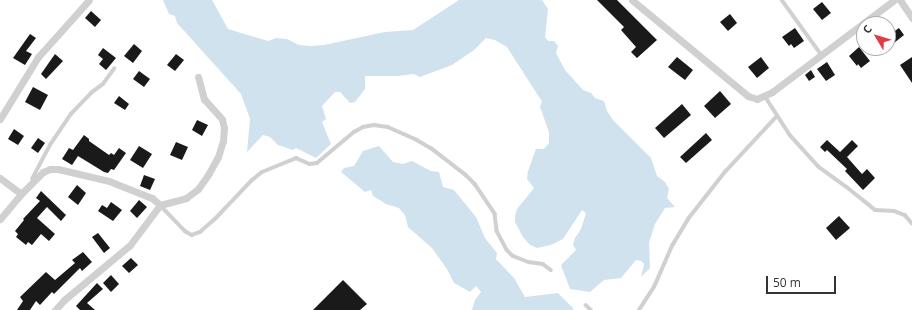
<!DOCTYPE html>
<html>
<head>
<meta charset="utf-8">
<style>
	body { margin:0 }
	#map { position:relative; width:912px; height:310px; overflow:hidden; background:#fff; font-family:"Open Sans",sans-serif }
	div>[style] { position:absolute }
	.water>* { inset:0; background:#cfe2ee }
	.building>* { inset:0; background:#1a1a1a }
	.lane>* { height:3.5px; margin:-1.75px; padding:0 1.75px; transform-origin:1.75px; border-radius:1.75px; background:#d0d0d0 }
	.street>* { height:7px; margin:-3.5px; padding:0 3.5px; transform-origin:3.5px; border-radius:3.5px; background:#d0d0d0 }
	span { translate:-50% -50%; white-space:nowrap; text-align:center; line-height:1.15; -webkit-text-stroke:4px #fff; paint-order:stroke }
	.north { position:absolute; left:856px; top:16px; width:40px; height:40px; box-sizing:border-box; background:#fff; border:1px solid #adadad; border-radius:50%; rotate:308deg; font-size:11px; font-weight:700; line-height:16px; text-align:center; color:#333 }
	.north::after { content:''; display:block; margin:auto; width:14px; height:18px; background:#e63946; clip-path:polygon(50% 0,100% 100%,50% 72%,0 100%) }
	.scale { position:absolute; left:766px; top:276px; width:70px; height:18px; box-sizing:border-box; border:2px solid #333; border-top:0; padding-left:5px; font-size:12px; line-height:14px; white-space:nowrap; color:#333; -webkit-text-stroke:3px #fff; paint-order:stroke }
</style>
</head>
<body>
<div id="map">
	<div class="water">
		<i style="clip-path:polygon(163px 0,212px 0,228px 29px,268px 41px,276px 38px,287px 39px,299px 45px,311px 46px,324px 45px,385px 32px,413px 30px,459px 0,542px 0,548px 9px,545px 37px,548px 41px,554px 41px,558px 46px,556px 53px,565px 70px,583px 90px,591px 93px,595px 98px,604px 101px,607px 111px,613px 120px,651px 158px,657px 176px,665px 182px,669px 189px,667px 198px,675px 207px,665px 208px,655px 224px,649px 243px,650px 268px,641px 277px,644px 264px,641px 261px,636px 260px,621px 278px,604px 280px,590px 292px,570px 289px,561px 265px,576px 250px,573px 245px,575px 238px,581px 229px,586px 213px,582px 210px,563px 239px,551px 245px,537px 248px,530px 245px,523px 237px,515px 222px,515px 216px,517px 209px,534px 188px,527px 179px,528px 171px,536px 149px,544px 149px,549px 143px,549px 132px,540px 107px,542px 101px,537px 94px,507px 47px,495px 40px,486px 38px,474px 50px,452px 65px,420px 77px,414px 74px,397px 76px,365px 76px,365px 89px,355px 102px,350px 103px,340px 92px,335px 92px,322px 106px,326px 119px,322px 122px,331px 144px,316px 158px,296px 148px,293px 150px,278px 145px,270px 137px,263px 135px,247px 152px,250px 119px,241px 94px,177px 23px,175px 16px,169px 14px)"></i>
		<i style="clip-path:polygon(379px 146px,393px 162px,403px 164px,412px 161px,431px 171px,439px 172px,443px 187px,454px 190px,476px 217px,485px 238px,497px 253px,496px 259px,514px 278px,525px 297px,558px 293px,573px 308px,573px 310px,472px 310px,475px 300px,481px 292px,476px 286px,470px 292px,454px 283px,447px 269px,432px 248px,408px 227px,405px 215px,399px 208px,386px 204px,373px 196px,371px 190px,365px 192px,341px 172px,344px 168px,354px 166px,363px 151px)"></i>
	</div>
	<div class="building">
		<i style="clip-path:polygon(597px 0,617px 0,657px 40px,637px 58px,631px 52px,636px 47px,621px 30px,624px 27px)"></i>
		<i style="clip-path:polygon(822px 2px,831px 13px,822px 20px,813px 9px)"></i>
		<i style="clip-path:polygon(91px 11px,101px 20px,95px 27px,85px 18px)"></i>
		<i style="clip-path:polygon(730px 14px,737px 23px,728px 31px,720px 22px)"></i>
		<i style="clip-path:polygon(795px 28px,804px 41px,794px 48px,791px 44px,789px 46px,782px 37px)"></i>
		<i style="clip-path:polygon(899px 28px,904px 35px,894px 43px,889px 35px)"></i>
		<i style="clip-path:polygon(30px 34px,36px 38px,26px 51px,32px 54px,25px 65px,13px 58px)"></i>
		<i style="clip-path:polygon(134px 44px,142px 51px,133px 63px,124px 56px)"></i>
		<i style="clip-path:polygon(859px 47px,870px 61px,861px 68px,858px 64px,857px 66px,849px 56px)"></i>
		<i style="clip-path:polygon(103px 48px,116px 58px,106px 70px,99px 64px,103px 59px,98px 55px)"></i>
		<i style="clip-path:polygon(55px 54px,63px 61px,46px 79px,41px 74px)"></i>
		<i style="clip-path:polygon(176px 54px,184px 60px,175px 71px,167px 65px)"></i>
		<i style="clip-path:polygon(677px 57px,693px 70px,685px 80px,668px 67px)"></i>
		<i style="clip-path:polygon(761px 57px,769px 68px,757px 78px,748px 67px)"></i>
		<i style="clip-path:polygon(912px 57px,912px 83px,900px 65px)"></i>
		<i style="clip-path:polygon(827px 62px,835px 75px,826px 81px,817px 69px)"></i>
		<i style="clip-path:polygon(811px 70px,815px 77px,809px 81px,805px 75px)"></i>
		<i style="clip-path:polygon(139px 71px,150px 79px,144px 87px,133px 79px)"></i>
		<i style="clip-path:polygon(33px 87px,48px 95px,40px 110px,25px 102px)"></i>
		<i style="clip-path:polygon(720px 91px,731px 104px,715px 118px,704px 106px)"></i>
		<i style="clip-path:polygon(119px 96px,129px 104px,125px 110px,114px 103px)"></i>
		<i style="clip-path:polygon(682px 104px,691px 115px,664px 138px,655px 128px)"></i>
		<i style="clip-path:polygon(197px 120px,208px 125px,202px 136px,192px 130px)"></i>
		<i style="clip-path:polygon(14px 129px,24px 136px,18px 145px,8px 139px)"></i>
		<i style="clip-path:polygon(706px 133px,712px 140px,686px 163px,680px 157px)"></i>
		<i style="clip-path:polygon(84px 135px,89px 139px,89px 141px,109px 155px,111px 153px,114px 155px,119px 148px,126px 153px,114px 170px,111px 169px,108px 173px,104px 172px,78px 156px,72px 165px,62px 159px,69px 148px,73px 150px)"></i>
		<i style="clip-path:polygon(38px 138px,45px 143px,38px 153px,31px 148px)"></i>
		<i style="clip-path:polygon(827px 140px,840px 152px,852px 140px,858px 146px,847px 157px,862px 174px,867px 169px,875px 178px,863px 190px,845px 171px,847px 169px,827px 150px,825px 152px,820px 147px)"></i>
		<i style="clip-path:polygon(176px 142px,188px 147px,182px 160px,170px 155px)"></i>
		<i style="clip-path:polygon(139px 146px,152px 154px,143px 168px,130px 160px)"></i>
		<i style="clip-path:polygon(144px 175px,155px 179px,150px 190px,140px 186px)"></i>
		<i style="clip-path:polygon(77px 185px,86px 193px,78px 205px,68px 197px)"></i>
		<i style="clip-path:polygon(41px 191px,66px 215px,61px 221px,47px 207px,37px 218px,55px 234px,49px 241px,41px 234px,32px 245px,28px 242px,26px 245px,16px 237px,18px 234px,15px 231px,24px 220px,23px 219px,40px 201px,36px 198px)"></i>
		<i style="clip-path:polygon(139px 200px,147px 207px,137px 218px,130px 211px)"></i>
		<i style="clip-path:polygon(111px 202px,122px 210px,113px 221px,98px 211px,102px 205px,107px 208px)"></i>
		<i style="clip-path:polygon(839px 216px,850px 228px,836px 240px,826px 228px)"></i>
		<i style="clip-path:polygon(98px 233px,110px 248px,104px 253px,92px 237px)"></i>
		<i style="clip-path:polygon(83px 252px,92px 262px,82px 271px,80px 268px,54px 294px,52px 292px,40px 305px,36px 301px,30px 310px,17px 310px,23px 301px,20px 297px,46px 272px,55px 280px,75px 263px,72px 260px)"></i>
		<i style="clip-path:polygon(131px 258px,138px 265px,129px 273px,122px 266px)"></i>
		<i style="clip-path:polygon(111px 275px,119px 284px,111px 292px,103px 283px)"></i>
		<i style="clip-path:polygon(343px 280px,367px 304px,360px 310px,313px 310px)"></i>
		<i style="clip-path:polygon(97px 283px,103px 289px,87px 303px,95px 310px,80px 310px,76px 306px)"></i>
	</div>
	<div class="lane">
		<i style="left:782px;top:0;width:67px;rotate:54.2deg"></i>
		<i style="left:765px;top:96px;width:46px;rotate:57.3deg"></i>
		<i style="left:790px;top:135px;width:43px;rotate:47.8deg"></i>
		<i style="left:819px;top:167px;width:34px;rotate:36deg"></i>
		<i style="left:847px;top:187px;width:36px;rotate:39deg"></i>
		<i style="left:875px;top:210px;width:19px;rotate:3deg"></i>
		<i style="left:894px;top:211px;width:12px;rotate:20deg"></i>
		<i style="left:905px;top:215px;width:11px;rotate:49deg"></i>
		<i style="left:32px;top:179px;width:38px;rotate:-62deg"></i>
		<i style="left:50px;top:145px;width:37px;rotate:-56deg"></i>
		<i style="left:71px;top:114px;width:29px;rotate:-46deg"></i>
		<i style="left:91px;top:93px;width:15px;rotate:-37deg"></i>
		<i style="left:103px;top:84px;width:19px;rotate:-54deg"></i>
		<i style="left:160px;top:205px;width:36px;rotate:46deg"></i>
		<i style="left:185px;top:231px;width:8px;rotate:30deg"></i>
		<i style="left:192px;top:235px;width:9px;rotate:-21deg"></i>
		<i style="left:200px;top:232px;width:21px;rotate:-41deg"></i>
		<i style="left:216px;top:218px;width:51px;rotate:-46.6deg"></i>
		<i style="left:251px;top:181px;width:14px;rotate:-39deg"></i>
		<i style="left:262px;top:172px;width:37px;rotate:-22deg"></i>
		<i style="left:296px;top:158px;width:15px;rotate:23deg"></i>
		<i style="left:310px;top:164px;width:7px;rotate:-8deg"></i>
		<i style="left:317px;top:163px;width:48px;rotate:-40deg"></i>
		<i style="left:354px;top:132px;width:10px;rotate:-29deg"></i>
		<i style="left:363px;top:127px;width:11px;rotate:-10deg"></i>
		<i style="left:374px;top:125px;width:14px;rotate:8deg"></i>
		<i style="left:388px;top:127px;width:32px;rotate:24deg"></i>
		<i style="left:417px;top:140px;width:16px;rotate:30deg"></i>
		<i style="left:431px;top:148px;width:44px;rotate:37.6deg"></i>
		<i style="left:466px;top:175px;width:13px;rotate:45deg"></i>
		<i style="left:475px;top:184px;width:36px;rotate:56deg"></i>
		<i style="left:495px;top:214px;width:17px;rotate:83deg"></i>
		<i style="left:497px;top:231px;width:21px;rotate:62deg"></i>
		<i style="left:507px;top:250px;width:8px;rotate:45deg"></i>
		<i style="left:513px;top:256px;width:17px;rotate:21deg"></i>
		<i style="left:529px;top:262px;width:14px;rotate:8deg"></i>
		<i style="left:543px;top:264px;width:10px;rotate:37deg"></i>
		<i style="left:586px;top:305px;width:7px;rotate:45deg"></i>
		<i style="left:639px;top:310px;width:27px;rotate:-57deg"></i>
		<i style="left:654px;top:287px;width:45px;rotate:-66.3deg"></i>
		<i style="left:672px;top:246px;width:31px;rotate:-59deg"></i>
		<i style="left:688px;top:219px;width:60px;rotate:-51.8deg"></i>
		<i style="left:725px;top:172px;width:76px;rotate:-47.1deg"></i>
	</div>
	<div class="street">
		<i style="left:632px;top:0;width:151px;rotate:39.6deg"></i>
		<i style="left:748px;top:96px;width:9px;rotate:18deg"></i>
		<i style="left:757px;top:99px;width:17px;rotate:-25deg"></i>
		<i style="left:772px;top:92px;width:153px;rotate:-37deg"></i>
		<i style="left:900px;top:0;width:22px;rotate:56deg"></i>
		<i style="left:0;top:119px;width:73px;rotate:-58.5deg"></i>
		<i style="left:38px;top:57px;width:76px;rotate:-48.2deg"></i>
		<i style="left:0;top:178px;width:26px;rotate:37deg"></i>
		<i style="left:21px;top:194px;width:31px;rotate:-45deg"></i>
		<i style="left:43px;top:172px;width:8px;rotate:-23deg"></i>
		<i style="left:50px;top:169px;width:8px"></i>
		<i style="left:58px;top:169px;width:52px;rotate:13.2deg"></i>
		<i style="left:109px;top:181px;width:46px;rotate:21.6deg"></i>
		<i style="left:152px;top:198px;width:11px;rotate:41deg"></i>
		<i style="left:0;top:219px;width:33px;rotate:-50deg"></i>
		<i style="left:55px;top:310px;width:13px;rotate:-48deg"></i>
		<i style="left:64px;top:300px;width:86px;rotate:-39.8deg"></i>
		<i style="left:130px;top:245px;width:50px;rotate:-53.1deg"></i>
		<i style="left:160px;top:205px;width:27px;rotate:-15deg"></i>
		<i style="left:186px;top:198px;width:15px;rotate:-37deg"></i>
		<i style="left:198px;top:189px;width:19px;rotate:-55deg"></i>
		<i style="left:209px;top:173px;width:18px;rotate:-61deg"></i>
		<i style="left:218px;top:157px;width:17px;rotate:-73deg"></i>
		<i style="left:223px;top:141px;width:13px;rotate:-86deg"></i>
		<i style="left:224px;top:128px;width:9px;rotate:-103deg"></i>
		<i style="left:222px;top:119px;width:27px;rotate:-132deg"></i>
		<i style="left:204px;top:99px;width:23px;rotate:-105deg"></i>
	</div>
	<div class="north">С</div>
	<div class="scale">50 m</div>
</div>
</body>
</html>
